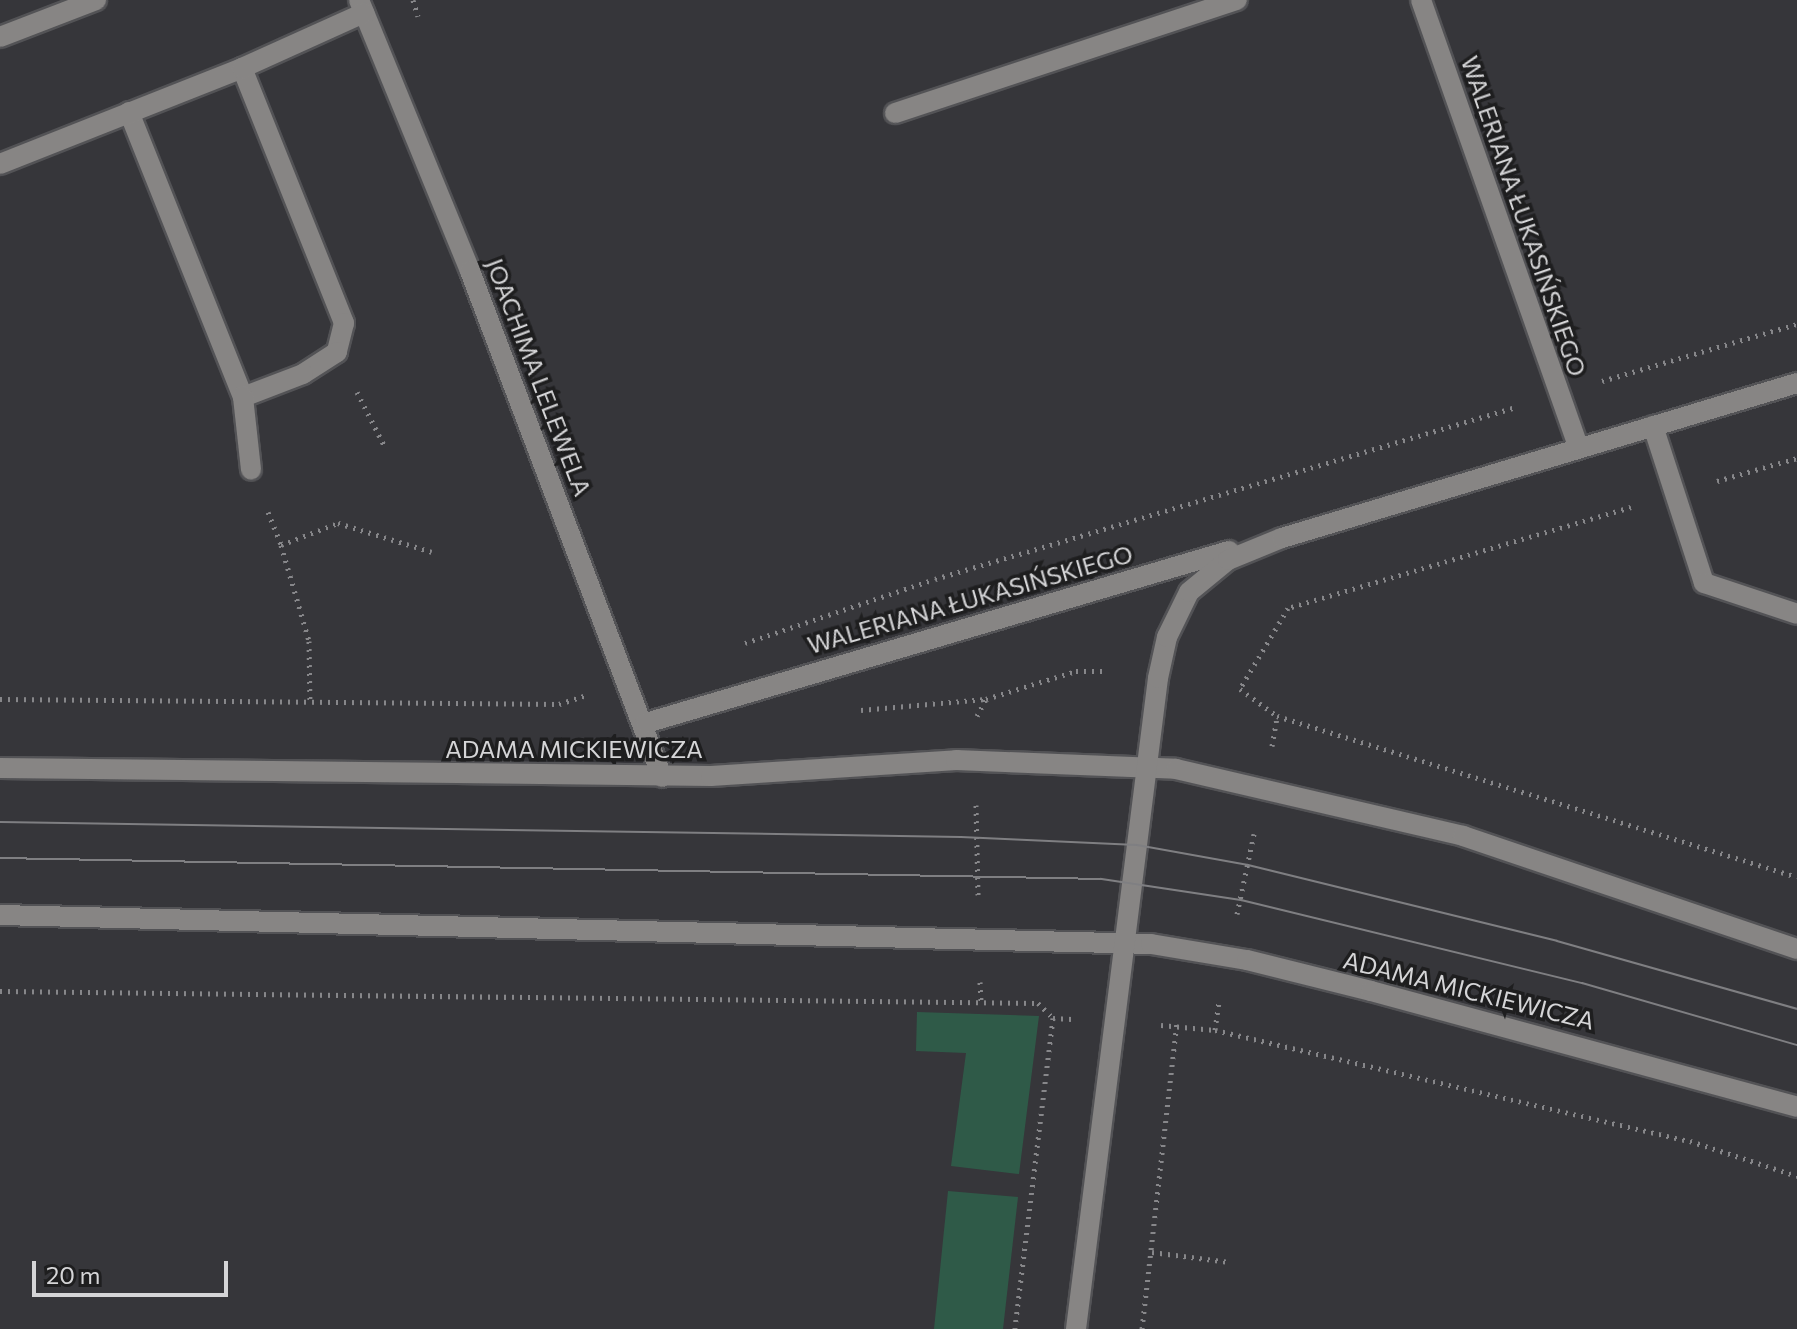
<!DOCTYPE html>
<html>
<head>
<meta charset="utf-8">
<style>
	body { margin:0 }
	#map { position:relative; width:1797px; height:1329px; overflow:hidden; background:#36363a; font-family:Commissioner,sans-serif }
	div>[style] { position:absolute }
	.green>* { inset:0; background:#2f5a48 }
	.path>* { height:5px; margin-top:-2.5px; transform-origin:0; background:repeating-linear-gradient(90deg,#87878a 0 2px,transparent 0 8px) }
	.roads { filter:drop-shadow(2px 0 #535356) drop-shadow(-2px 0 #535356) drop-shadow(0 2px #535356) drop-shadow(0 -2px #535356) }
	.minor>* { height:20px; margin:-10px; padding:0 10px; transform-origin:10px; border-radius:10px; background:#878584 }
	.tram>* { height:2px; margin:-1px; padding:0 1px; transform-origin:1px; border-radius:1px; background:#7f7f82 }
	span { translate:-50% -50%; white-space:nowrap; text-align:center; line-height:1.15; -webkit-text-stroke:7px #1e1e1f; paint-order:stroke }
	.street-label { font-size:24px; color:#d5d5d7 }
	.scale { position:absolute; left:32px; top:1261px; width:196px; height:36px; box-sizing:border-box; border:4px solid #d5d5d7; border-top:0; padding-left:10px; font-size:24px; line-height:28px; white-space:nowrap; color:#d5d5d7; -webkit-text-stroke:6px #1e1e1f; paint-order:stroke }
</style>
</head>
<body>
<div id="map">
	<div class="green">
		<i style="clip-path:polygon(917px 1012px,1039px 1016px,1019px 1174px,951px 1166px,966px 1053px,916px 1051px)"></i>
		<i style="clip-path:polygon(948px 1191px,1018px 1197px,1003px 1329px,934px 1329px)"></i>
	</div>
	<div class="path">
		<i style="left:413px;top:0;width:17px;rotate:73deg"></i>
		<i style="left:1602px;top:381px;width:203px;rotate:-16.3deg"></i>
		<i style="left:357px;top:392px;width:59px;rotate:63deg"></i>
		<i style="left:1717px;top:481px;width:83px;rotate:-16deg"></i>
		<i style="left:1631px;top:507px;width:358px;rotate:163.6deg"></i>
		<i style="left:1288px;top:608px;width:94px;rotate:120.7deg"></i>
		<i style="left:1240px;top:689px;width:46px;rotate:36.1deg"></i>
		<i style="left:1277px;top:716px;width:544px;rotate:17.2deg"></i>
		<i style="left:268px;top:512px;width:35px;rotate:68deg"></i>
		<i style="left:281px;top:545px;width:61px;rotate:-21.1deg"></i>
		<i style="left:338px;top:523px;width:98px;rotate:17.1deg"></i>
		<i style="left:281px;top:545px;width:100px;rotate:73.7deg"></i>
		<i style="left:309px;top:641px;width:61px;rotate:89.1deg"></i>
		<i style="left:745px;top:643px;width:200px;rotate:-18.6deg"></i>
		<i style="left:935px;top:579px;width:606px;rotate:-16.49deg"></i>
		<i style="left:0;top:699px;width:559px;rotate:0.51deg"></i>
		<i style="left:559px;top:704px;width:28px;rotate:-18deg"></i>
		<i style="left:861px;top:710px;width:125px;rotate:-5deg"></i>
		<i style="left:986px;top:699px;width:94px;rotate:-17.3deg"></i>
		<i style="left:1076px;top:671px;width:31px"></i>
		<i style="left:977px;top:716px;width:19px;rotate:-62deg"></i>
		<i style="left:1272px;top:746px;width:29px;rotate:-80deg"></i>
		<i style="left:976px;top:805px;width:90px;rotate:88.7deg"></i>
		<i style="left:1237px;top:914px;width:82px;rotate:-78deg"></i>
		<i style="left:980px;top:982px;width:19px;rotate:87deg"></i>
		<i style="left:0;top:991px;width:1038px;rotate:0.66deg"></i>
		<i style="left:1038px;top:1003px;width:21px;rotate:45deg"></i>
		<i style="left:1053px;top:1018px;width:313px;rotate:97deg"></i>
		<i style="left:1053px;top:1018px;width:19px;rotate:3deg"></i>
		<i style="left:1161px;top:1025px;width:54px;rotate:5.3deg"></i>
		<i style="left:1215px;top:1030px;width:488px;rotate:13.2deg"></i>
		<i style="left:1690px;top:1141px;width:113px;rotate:18.1deg"></i>
		<i style="left:1215px;top:1030px;width:30px;rotate:-82deg"></i>
		<i style="left:1152px;top:1252px;width:78px;rotate:7.4deg"></i>
		<i style="left:1142px;top:1329px;width:307px;rotate:-83.5deg"></i>
	</div>
	<div class="roads">
		<div class="minor">
			<i style="left:359px;top:0;width:293px;rotate:67.7deg"></i>
			<i style="left:470px;top:271px;width:541px;rotate:69.22deg"></i>
			<i style="left:1421px;top:0;width:475px;rotate:70.6deg"></i>
			<i style="left:0;top:37px;width:103px;rotate:-21.1deg"></i>
			<i style="left:242px;top:68px;width:275px;rotate:68.2deg"></i>
			<i style="left:344px;top:323px;width:30px;rotate:104deg"></i>
			<i style="left:337px;top:352px;width:40px;rotate:147.1deg"></i>
			<i style="left:303px;top:374px;width:64px;rotate:159deg"></i>
			<i style="left:129px;top:112px;width:307px;rotate:68.2deg"></i>
			<i style="left:243px;top:397px;width:73px;rotate:83.7deg"></i>
			<i style="left:895px;top:113px;width:360px;rotate:-18.3deg"></i>
			<i style="left:0;top:164px;width:260px;rotate:-21.6deg"></i>
			<i style="left:242px;top:68px;width:134px;rotate:-24.3deg"></i>
			<i style="left:1653px;top:426px;width:165px;rotate:72deg"></i>
			<i style="left:1704px;top:583px;width:98px;rotate:18.4deg"></i>
			<i style="left:646px;top:723px;width:608px;rotate:-16.44deg"></i>
			<i style="left:0;top:768px;width:711px;rotate:0.64deg"></i>
			<i style="left:711px;top:776px;width:246px;rotate:-3.7deg"></i>
			<i style="left:956px;top:760px;width:220px;rotate:2.3deg"></i>
			<i style="left:1176px;top:769px;width:295px;rotate:13.1deg"></i>
			<i style="left:1463px;top:836px;width:353px;rotate:18.7deg"></i>
			<i style="left:0;top:915px;width:1151px;rotate:1.44deg"></i>
			<i style="left:1151px;top:944px;width:97px;rotate:9.5deg"></i>
			<i style="left:1247px;top:960px;width:128px;rotate:14deg"></i>
			<i style="left:1371px;top:991px;width:442px;rotate:15.2deg"></i>
			<i style="left:1076px;top:1329px;width:656px;rotate:-82.82deg"></i>
			<i style="left:1158px;top:678px;width:42px;rotate:-77.6deg"></i>
			<i style="left:1167px;top:637px;width:50px;rotate:-63.9deg"></i>
			<i style="left:1189px;top:592px;width:50px;rotate:-39.4deg"></i>
			<i style="left:1228px;top:560px;width:58px;rotate:-22.2deg"></i>
			<i style="left:1282px;top:538px;width:538px;rotate:-16.75deg"></i>
		</div>
	</div>
	<div class="tram">
		<i style="left:0;top:822px;width:961px;rotate:0.89deg"></i>
		<i style="left:961px;top:837px;width:176px;rotate:2.6deg"></i>
		<i style="left:1137px;top:845px;width:113px;rotate:10.2deg"></i>
		<i style="left:1248px;top:865px;width:318px;rotate:13.8deg"></i>
		<i style="left:1557px;top:941px;width:249px;rotate:15.8deg"></i>
		<i style="left:0;top:858px;width:1101px;rotate:1.09deg"></i>
		<i style="left:1101px;top:879px;width:142px;rotate:8.5deg"></i>
		<i style="left:1241px;top:900px;width:351px;rotate:13.7deg"></i>
		<i style="left:1582px;top:983px;width:224px;rotate:16.1deg"></i>
	</div>
	<div class="street-label">
		<span style="left:1524px;top:216px;rotate:71deg">WALERIANA ŁUKASIŃSKIEGO</span>
		<span style="left:539px;top:377px;rotate:69deg">JOACHIMA LELEWELA</span>
		<span style="left:970px;top:599px;rotate:-16deg">WALERIANA ŁUKASIŃSKIEGO</span>
		<span style="left:574px;top:749px">ADAMA MICKIEWICZA</span>
		<span style="left:1469px;top:990px;rotate:14deg">ADAMA MICKIEWICZA</span>
	</div>
	<div class="scale">20 m</div>
</div>
</body>
</html>
